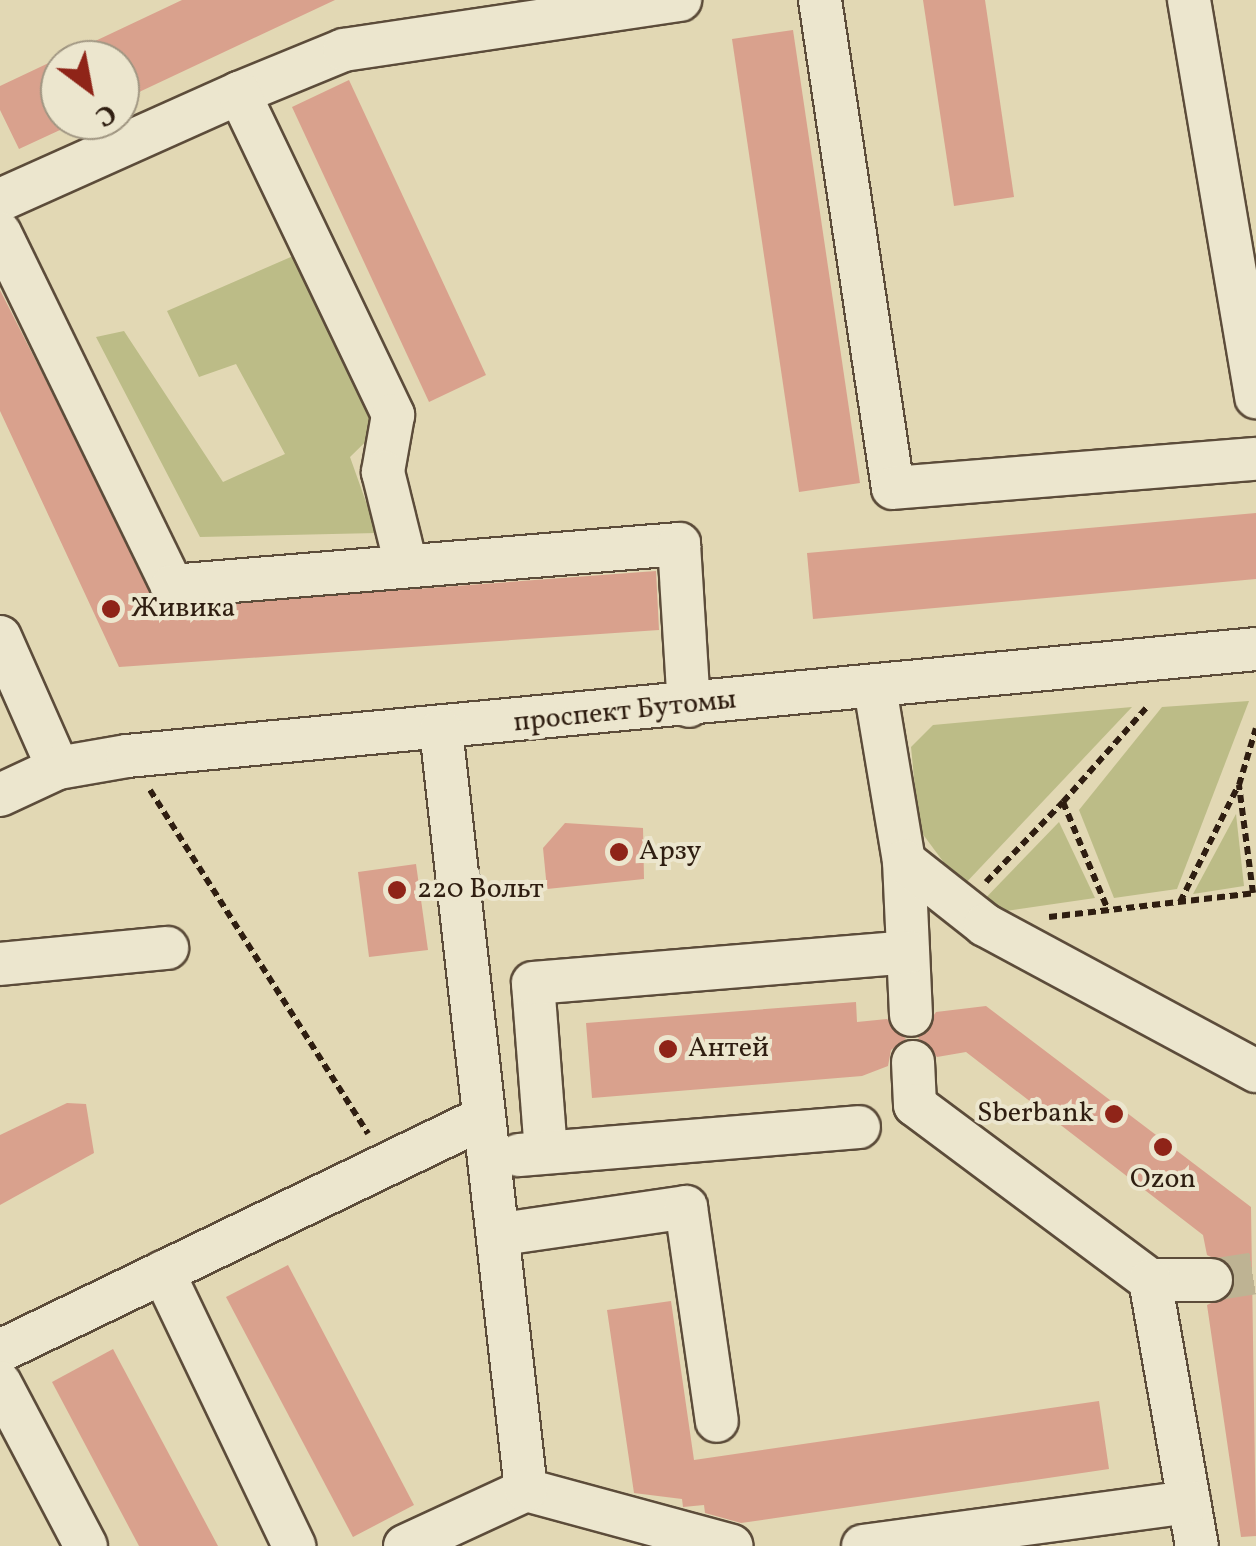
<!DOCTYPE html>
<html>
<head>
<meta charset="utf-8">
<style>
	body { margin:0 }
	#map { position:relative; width:1256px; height:1546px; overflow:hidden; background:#e2d8b4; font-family:Vollkorn,serif }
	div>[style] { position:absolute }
	.green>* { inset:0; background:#bcbc87 }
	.building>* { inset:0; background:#d9a18d }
	.minor-tunnel>* { height:42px; margin-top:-21px; transform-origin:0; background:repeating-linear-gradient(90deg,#beb393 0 42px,transparent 0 63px) }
	.path>* { height:6px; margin-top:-3px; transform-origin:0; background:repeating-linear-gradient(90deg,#2f1e11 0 8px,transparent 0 13px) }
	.roads { filter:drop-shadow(2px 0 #5c4c3a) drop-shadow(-2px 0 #5c4c3a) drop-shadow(0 2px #5c4c3a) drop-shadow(0 -2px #5c4c3a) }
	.minor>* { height:42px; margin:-21px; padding:0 21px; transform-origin:21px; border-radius:21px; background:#ece6ce }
	.dots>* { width:28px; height:28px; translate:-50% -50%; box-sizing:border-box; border:5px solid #ece6ce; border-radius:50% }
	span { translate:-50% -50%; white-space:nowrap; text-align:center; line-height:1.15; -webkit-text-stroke:8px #ece6ce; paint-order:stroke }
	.poi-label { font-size:28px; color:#2f1e11 }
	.left { translate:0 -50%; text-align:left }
	.right { translate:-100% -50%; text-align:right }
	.street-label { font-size:28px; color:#2f1e11 }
	.north { position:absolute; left:40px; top:40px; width:100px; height:100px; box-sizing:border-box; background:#ece6ce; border:2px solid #a09682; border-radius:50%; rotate:148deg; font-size:28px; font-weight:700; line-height:40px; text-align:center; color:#2f1e11 }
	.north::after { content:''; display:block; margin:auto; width:35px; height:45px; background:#8f2418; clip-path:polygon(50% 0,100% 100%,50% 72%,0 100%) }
</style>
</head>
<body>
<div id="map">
	<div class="green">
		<i style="clip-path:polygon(300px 253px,393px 415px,350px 457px,377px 533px,200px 537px,96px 337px,124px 331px,223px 482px,285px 454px,236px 364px,199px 377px,167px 311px)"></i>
		<i style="clip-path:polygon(1249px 701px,1177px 889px,1114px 898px,1079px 810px,1162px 707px)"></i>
		<i style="clip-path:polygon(1132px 707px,962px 887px,919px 829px,911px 747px,933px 725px)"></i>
		<i style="clip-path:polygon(1236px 814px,1244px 886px,1193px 894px)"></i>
		<i style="clip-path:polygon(1059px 822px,1095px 898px,992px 913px,977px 907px)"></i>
	</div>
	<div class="building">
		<i style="clip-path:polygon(182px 0,335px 0,120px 101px,120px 60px,60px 60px,60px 130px,19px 149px,0 110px,0 86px)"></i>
		<i style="clip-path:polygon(923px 0,985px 0,1014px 197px,954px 206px)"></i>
		<i style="clip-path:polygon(793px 30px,860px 483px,799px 492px,732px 39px)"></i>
		<i style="clip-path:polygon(349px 80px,486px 375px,429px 402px,292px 107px)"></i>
		<i style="clip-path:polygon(0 290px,161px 608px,656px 571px,659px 630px,119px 667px,0 411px)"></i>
		<i style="clip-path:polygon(1256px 513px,1256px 579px,813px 619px,807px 553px)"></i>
		<i style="clip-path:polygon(565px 823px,643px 828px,644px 879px,547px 889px,543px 848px)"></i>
		<i style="clip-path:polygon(416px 864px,428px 950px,369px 957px,358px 872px)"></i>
		<i style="clip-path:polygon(856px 1002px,857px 1022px,887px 1019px,906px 1039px,891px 1050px,888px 1066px,862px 1076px,592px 1098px,586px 1023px)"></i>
		<i style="clip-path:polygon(986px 1006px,1251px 1207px,1256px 1536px,1241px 1537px,1207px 1305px,1232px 1293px,1233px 1268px,1207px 1255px,1203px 1235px,966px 1052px,937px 1057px,918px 1038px,936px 1012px)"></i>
		<i style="clip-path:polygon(67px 1103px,86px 1104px,94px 1153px,0 1205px,0 1135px)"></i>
		<i style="clip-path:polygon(288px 1265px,414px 1505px,353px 1537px,226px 1297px)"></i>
		<i style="clip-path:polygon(671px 1301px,694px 1460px,1099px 1401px,1109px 1469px,741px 1523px,705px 1513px,704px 1505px,683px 1507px,682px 1499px,634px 1493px,607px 1310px)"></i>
		<i style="clip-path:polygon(113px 1349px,218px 1546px,139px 1546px,52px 1382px)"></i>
	</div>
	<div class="minor-tunnel">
		<i style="left:1211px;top:1280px;width:46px;rotate:-8.8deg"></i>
	</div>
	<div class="path">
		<i style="left:150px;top:790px;width:407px;rotate:57.6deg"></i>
		<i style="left:1063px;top:802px;width:128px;rotate:-48.5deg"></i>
		<i style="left:986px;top:882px;width:111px;rotate:-46.1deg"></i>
		<i style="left:1063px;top:802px;width:117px;rotate:67.4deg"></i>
		<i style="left:1253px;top:893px;width:109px;rotate:-97.4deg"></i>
		<i style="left:1239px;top:785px;width:59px;rotate:-73.4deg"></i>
		<i style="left:1180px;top:902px;width:130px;rotate:-63.4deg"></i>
		<i style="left:1049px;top:917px;width:208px;rotate:-6.6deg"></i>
	</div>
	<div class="roads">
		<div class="minor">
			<i style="left:820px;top:0;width:493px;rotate:81.5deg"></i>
			<i style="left:893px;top:488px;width:364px;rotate:-4.6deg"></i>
			<i style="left:1189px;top:0;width:403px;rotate:80.4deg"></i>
			<i style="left:239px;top:93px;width:113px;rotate:-22.3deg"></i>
			<i style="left:344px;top:50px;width:340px;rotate:-8.5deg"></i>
			<i style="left:0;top:200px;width:262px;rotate:-24.1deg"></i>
			<i style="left:239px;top:93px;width:357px;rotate:64.4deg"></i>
			<i style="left:393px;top:415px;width:58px;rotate:100deg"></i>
			<i style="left:383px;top:472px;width:96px;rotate:76.1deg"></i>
			<i style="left:0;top:233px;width:393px;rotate:64deg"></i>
			<i style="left:172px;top:586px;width:509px;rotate:-4.74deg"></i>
			<i style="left:679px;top:544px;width:162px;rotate:86.5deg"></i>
			<i style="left:0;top:637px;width:143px;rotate:66.1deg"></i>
			<i style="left:875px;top:688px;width:175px;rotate:80.5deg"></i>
			<i style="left:904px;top:861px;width:154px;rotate:87.4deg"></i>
			<i style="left:0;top:795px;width:64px;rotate:-25deg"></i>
			<i style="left:58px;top:768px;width:70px;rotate:-9.9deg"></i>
			<i style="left:127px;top:756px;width:1134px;rotate:-5.41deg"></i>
			<i style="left:904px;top:861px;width:103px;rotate:38.3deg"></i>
			<i style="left:985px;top:925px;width:308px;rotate:28.3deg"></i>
			<i style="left:0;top:964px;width:168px;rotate:-5.5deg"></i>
			<i style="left:913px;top:1062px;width:43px;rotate:87.3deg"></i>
			<i style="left:915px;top:1105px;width:293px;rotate:36.7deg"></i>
			<i style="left:1150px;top:1280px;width:61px"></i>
			<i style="left:546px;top:1152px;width:169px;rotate:-94.4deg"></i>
			<i style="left:533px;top:983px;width:376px;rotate:-4.7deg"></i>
			<i style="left:519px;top:1155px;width:341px;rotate:-4.7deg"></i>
			<i style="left:502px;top:1234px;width:186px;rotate:-8.3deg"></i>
			<i style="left:686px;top:1207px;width:216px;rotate:81.8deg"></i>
			<i style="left:163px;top:1272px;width:304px;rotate:64.4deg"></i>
			<i style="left:1150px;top:1280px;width:270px;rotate:80deg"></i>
			<i style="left:0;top:1351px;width:534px;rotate:-25.75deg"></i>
			<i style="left:0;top:1383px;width:184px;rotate:62.2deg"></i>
			<i style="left:526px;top:1490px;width:213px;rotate:15.2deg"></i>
			<i style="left:405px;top:1546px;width:133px;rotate:-24.8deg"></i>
			<i style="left:526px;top:1490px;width:765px;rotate:-96.38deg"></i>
			<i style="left:863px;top:1546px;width:329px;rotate:-7.7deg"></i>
		</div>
	</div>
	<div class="dots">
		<i style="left:111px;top:609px;background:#8f2418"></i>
		<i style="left:619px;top:852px;background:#8f2418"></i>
		<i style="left:397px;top:890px;background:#8f2418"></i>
		<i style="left:668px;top:1049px;background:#8f2418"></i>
		<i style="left:1114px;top:1114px;background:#8f2418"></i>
		<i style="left:1163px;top:1147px;background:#8f2418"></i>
	</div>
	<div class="poi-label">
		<span class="left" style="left:131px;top:609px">Живика</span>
		<span class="left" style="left:639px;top:852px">Арзу</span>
		<span class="left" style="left:417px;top:890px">220 Вольт</span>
		<span class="left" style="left:688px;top:1049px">Антей</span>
		<span class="right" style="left:1094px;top:1114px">Sberbank</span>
		<span style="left:1163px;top:1180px">Ozon</span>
	</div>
	<div class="street-label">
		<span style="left:625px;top:712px;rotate:-6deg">проспект Бутомы</span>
	</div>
	<div class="north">С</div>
</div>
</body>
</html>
